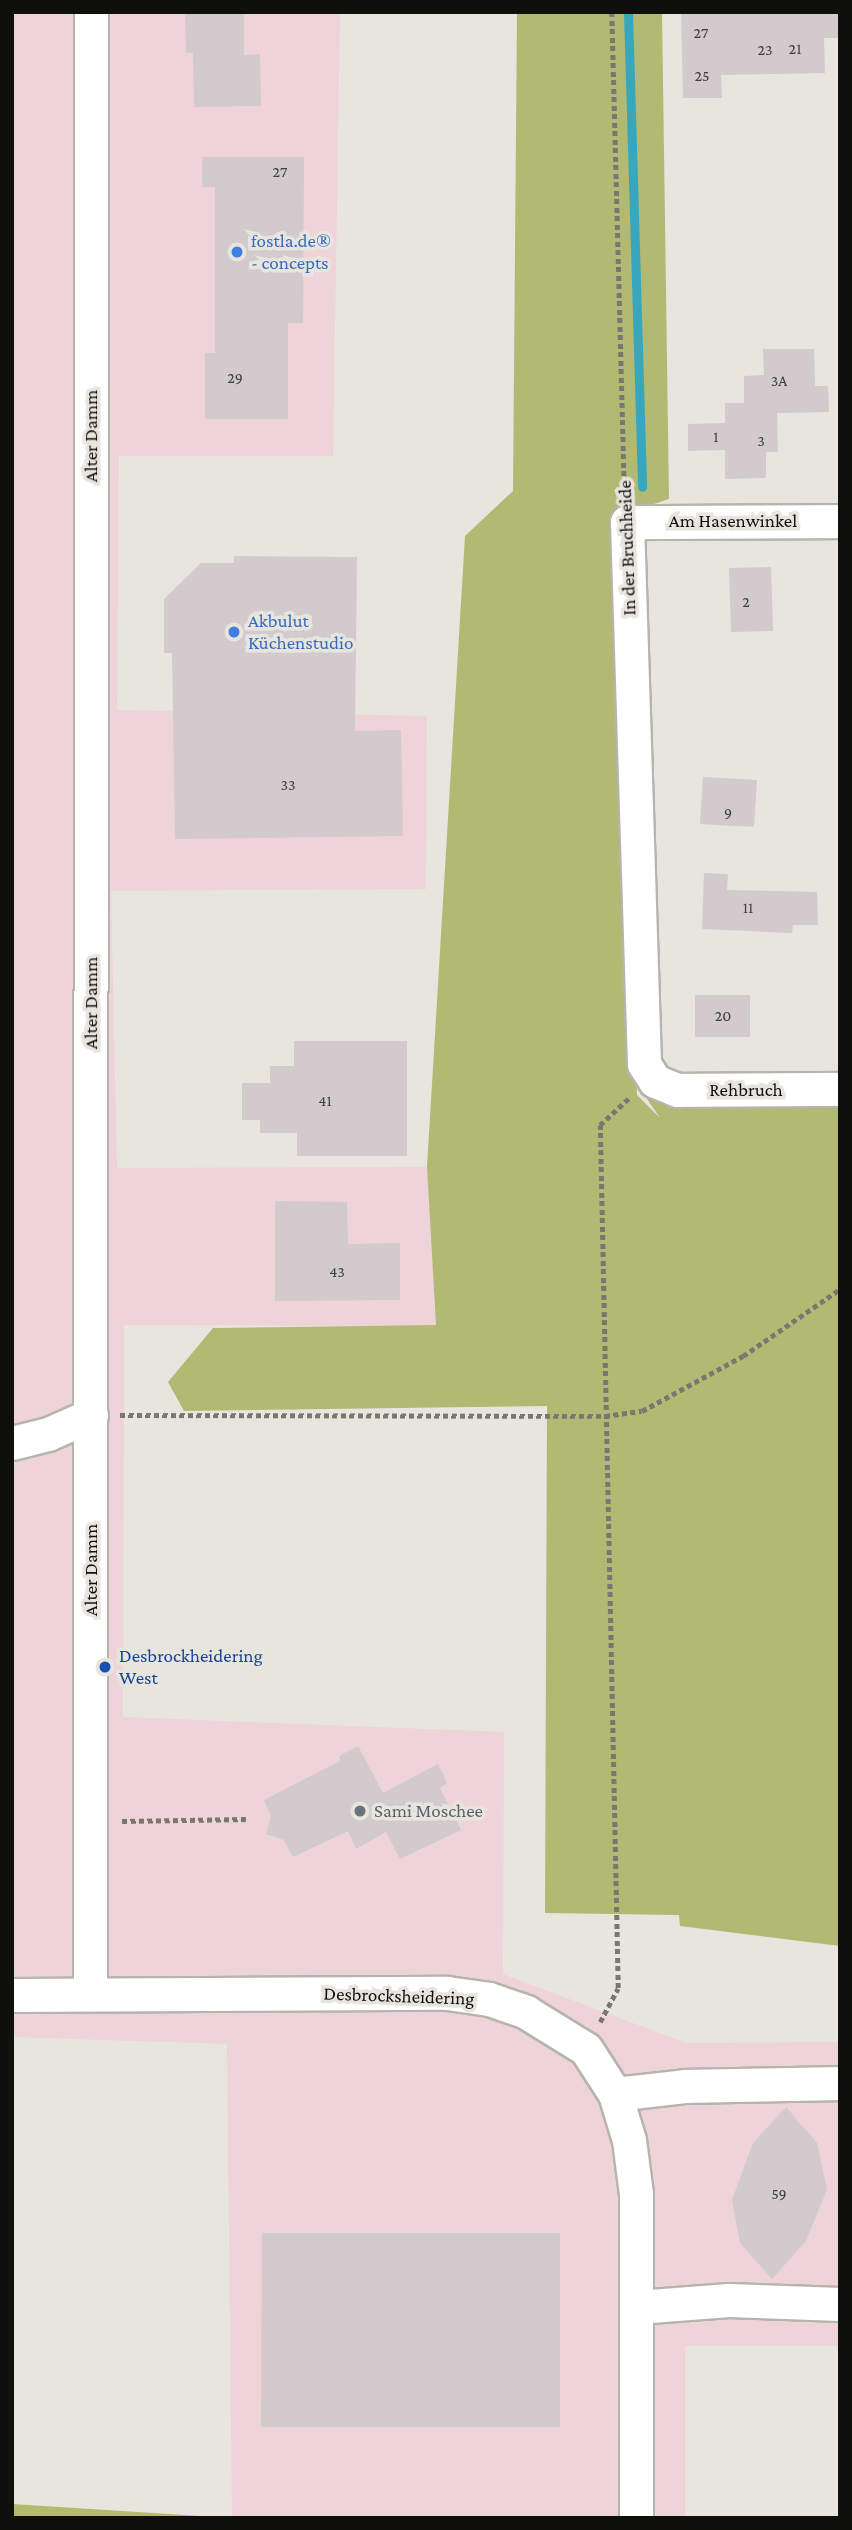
<!DOCTYPE html>
<html>
<head>
<meta charset="utf-8">
<style>
	body { margin:0 }
	#map { position:relative; width:852px; height:2530px; overflow:hidden; background:#e7e5de; font-family:"Crimson Pro",serif }
	div>[style] { position:absolute }
	.commercial>* { inset:0; background:#eed3d9 }
	.green>* { inset:0; background:#b2b973 }
	.forest>* { inset:0; background:#b3ba6c }
	.stream>* { height:9px; margin:-4.5px; padding:0 4.5px; transform-origin:4.5px; border-radius:4.5px; background:#38a6bd }
	.building>* { inset:0; background:#d2cacd }
	.path>* { height:4.5px; margin-top:-2.25px; transform-origin:0; background:repeating-linear-gradient(90deg,#787772 0 5px,transparent 0 8.5px) }
	.roads { filter:drop-shadow(2px 0 #b5b4ad) drop-shadow(-2px 0 #b5b4ad) drop-shadow(0 2px #b5b4ad) drop-shadow(0 -2px #b5b4ad) }
	.minor>* { height:33px; margin:-16.5px; padding:0 16.5px; transform-origin:16.5px; border-radius:16.5px; background:#fff }
	.dots>* { width:19px; height:19px; translate:-50% -50%; box-sizing:border-box; border:4px solid #e7e5de; border-radius:50% }
	span { translate:-50% -50%; white-space:nowrap; text-align:center; line-height:1.15; -webkit-text-stroke:7px #e7e5de; paint-order:stroke }
	.number-label { font-size:16px; color:#403e3c }
	.number-label span { -webkit-text-stroke-width:0 }
	.shop-label { font-size:19px; color:#366cbe }
	.left { translate:0 -50%; text-align:left }
	.street-label { font-size:19px; color:#0f0f0c }
	.transit-label { font-size:19px; color:#164399 }
	.worship-label { font-size:19px; color:#5b616d }
	.frame { position:absolute; inset:0; border:14px solid #0f0f0c; pointer-events:none }
</style>
</head>
<body>
<div id="map">
	<div class="commercial">
		<i style="clip-path:polygon(12px 12px,340px 12px,333px 456px,119px 456px,117px 710px,427px 716px,426px 889px,111px 891px,117px 1168px,427px 1167px,436px 1326px,124px 1325px,123px 1717px,504px 1732px,503px 1974px,686px 2043px,840px 2042px,840px 2346px,685px 2346px,685px 2518px,232px 2518px,227px 2044px,12px 2037px)"></i>
	</div>
	<div class="green">
		<i style="clip-path:polygon(517px 12px,662px 12px,669px 499px,615px 517px,637px 1095px,660px 1118px,645px 1096px,840px 1099px,840px 1946px,680px 1926px,679px 1915px,545px 1913px,547px 1406px,184px 1411px,168px 1382px,213px 1328px,436px 1325px,427px 1167px,465px 536px,513px 491px)"></i>
	</div>
	<div class="forest">
		<i style="clip-path:polygon(12px 2504px,232px 2518px,12px 2518px)"></i>
	</div>
	<div class="stream">
		<i style="left:628px;top:12px;width:475px;rotate:88.3deg"></i>
	</div>
	<div class="building">
		<i style="clip-path:polygon(185px 12px,244px 12px,244px 55px,260px 54px,261px 106px,194px 107px,193px 53px,186px 53px)"></i>
		<i style="clip-path:polygon(681px 12px,840px 12px,840px 38px,824px 38px,825px 73px,721px 75px,722px 98px,683px 98px)"></i>
		<i style="clip-path:polygon(202px 157px,304px 157px,303px 323px,288px 323px,288px 419px,205px 419px,205px 353px,215px 353px,215px 187px,202px 187px)"></i>
		<i style="clip-path:polygon(763px 349px,814px 349px,815px 386px,828px 386px,829px 412px,777px 413px,778px 452px,766px 452px,766px 478px,725px 479px,725px 450px,688px 451px,688px 424px,725px 423px,725px 403px,744px 403px,744px 376px,764px 375px)"></i>
		<i style="clip-path:polygon(234px 556px,357px 557px,355px 731px,401px 730px,403px 836px,175px 839px,172px 653px,164px 653px,164px 599px,201px 563px,234px 563px)"></i>
		<i style="clip-path:polygon(771px 567px,773px 631px,731px 632px,729px 568px)"></i>
		<i style="clip-path:polygon(703px 777px,757px 780px,754px 827px,700px 824px)"></i>
		<i style="clip-path:polygon(704px 873px,728px 874px,727px 890px,817px 892px,818px 925px,793px 925px,792px 933px,702px 929px)"></i>
		<i style="clip-path:polygon(695px 995px,750px 995px,750px 1037px,695px 1037px)"></i>
		<i style="clip-path:polygon(294px 1041px,407px 1041px,407px 1156px,297px 1156px,297px 1133px,260px 1133px,260px 1120px,242px 1120px,242px 1083px,270px 1083px,270px 1066px,294px 1066px)"></i>
		<i style="clip-path:polygon(275px 1201px,347px 1202px,348px 1244px,400px 1243px,400px 1300px,275px 1301px)"></i>
		<i style="clip-path:polygon(358px 1746px,383px 1793px,438px 1764px,447px 1783px,440px 1788px,461px 1830px,400px 1859px,386px 1832px,356px 1849px,348px 1831px,293px 1857px,284px 1840px,266px 1834px,271px 1816px,264px 1800px,340px 1761px,339px 1756px)"></i>
		<i style="clip-path:polygon(786px 2107px,817px 2143px,827px 2189px,806px 2241px,772px 2279px,740px 2243px,732px 2200px,753px 2143px)"></i>
		<i style="clip-path:polygon(262px 2233px,560px 2233px,560px 2427px,261px 2427px)"></i>
	</div>
	<div class="path">
		<i style="left:612px;top:12px;width:481px;rotate:88.5deg"></i>
		<i style="left:120px;top:1415px;width:485px;rotate:0.1deg"></i>
		<i style="left:605px;top:1416px;width:37px;rotate:-8deg"></i>
		<i style="left:642px;top:1411px;width:115px;rotate:-28.6deg"></i>
		<i style="left:743px;top:1356px;width:118px;rotate:-34.6deg"></i>
		<i style="left:122px;top:1821px;width:125px;rotate:-0.9deg"></i>
		<i style="left:600px;top:2022px;width:38px;rotate:-62deg"></i>
		<i style="left:618px;top:1988px;width:863px;rotate:-91.19deg"></i>
		<i style="left:600px;top:1125px;width:41px;rotate:-43deg"></i>
	</div>
	<div class="roads">
		<div class="minor">
			<i style="left:840px;top:521px;width:213px;rotate:179.7deg"></i>
			<i style="left:627px;top:522px;width:542px;rotate:88.2deg"></i>
			<i style="left:644px;top:1064px;width:20px;rotate:57deg"></i>
			<i style="left:655px;top:1081px;width:24px;rotate:22deg"></i>
			<i style="left:677px;top:1090px;width:163px;rotate:-0.4deg"></i>
			<i style="left:12px;top:1443px;width:37px;rotate:-14deg"></i>
			<i style="left:48px;top:1434px;width:47px;rotate:-23.8deg"></i>
			<i style="left:90px;top:1994px;width:1982px;rotate:-89.97deg"></i>
			<i style="left:12px;top:1995px;width:435px;rotate:-0.3deg"></i>
			<i style="left:447px;top:1993px;width:42px;rotate:8.1deg"></i>
			<i style="left:489px;top:1999px;width:39px;rotate:19deg"></i>
			<i style="left:526px;top:2012px;width:70px;rotate:31.7deg"></i>
			<i style="left:586px;top:2049px;width:54px;rotate:57.2deg"></i>
			<i style="left:615px;top:2094px;width:48px;rotate:73.1deg"></i>
			<i style="left:629px;top:2140px;width:54px;rotate:82.6deg"></i>
			<i style="left:636px;top:2194px;width:324px;rotate:90deg"></i>
			<i style="left:615px;top:2094px;width:70px;rotate:-6.5deg"></i>
			<i style="left:685px;top:2086px;width:155px;rotate:-1.1deg"></i>
			<i style="left:637px;top:2307px;width:92px;rotate:-4.4deg"></i>
			<i style="left:729px;top:2300px;width:111px;rotate:2.1deg"></i>
		</div>
	</div>
	<div class="dots">
		<i style="left:237px;top:252px;background:#3f7fe0"></i>
		<i style="left:234px;top:632px;background:#3f7fe0"></i>
		<i style="left:105px;top:1667px;background:#1a4fb4"></i>
		<i style="left:360px;top:1811px;background:#6b7280"></i>
	</div>
	<div class="number-label">
		<span style="left:701px;top:33px">27</span>
		<span style="left:795px;top:49px">21</span>
		<span style="left:765px;top:50px">23</span>
		<span style="left:702px;top:76px">25</span>
		<span style="left:280px;top:172px">27</span>
		<span style="left:235px;top:378px">29</span>
		<span style="left:779px;top:381px">3A</span>
		<span style="left:716px;top:437px">1</span>
		<span style="left:761px;top:441px">3</span>
		<span style="left:746px;top:602px">2</span>
		<span style="left:288px;top:785px">33</span>
		<span style="left:728px;top:813px">9</span>
		<span style="left:748px;top:908px">11</span>
		<span style="left:723px;top:1016px">20</span>
		<span style="left:325px;top:1101px">41</span>
		<span style="left:337px;top:1272px">43</span>
		<span style="left:779px;top:2194px">59</span>
	</div>
	<div class="shop-label">
		<span class="left" style="left:251px;top:252px">fostla.de®<br>- concepts</span>
		<span class="left" style="left:248px;top:632px">Akbulut<br>Küchenstudio</span>
	</div>
	<div class="street-label">
		<span style="left:91px;top:436px;rotate:-90deg">Alter Damm</span>
		<span style="left:733px;top:521px">Am Hasenwinkel</span>
		<span style="left:627px;top:548px;rotate:-92deg">In der Bruchheide</span>
		<span style="left:91px;top:1003px;rotate:-90deg">Alter Damm</span>
		<span style="left:746px;top:1090px">Rehbruch</span>
		<span style="left:91px;top:1570px;rotate:-90deg">Alter Damm</span>
		<span style="left:399px;top:1996px;rotate:2deg">Desbrocksheidering</span>
	</div>
	<div class="transit-label">
		<span class="left" style="left:119px;top:1667px">Desbrockheidering<br>West</span>
	</div>
	<div class="worship-label">
		<span class="left" style="left:374px;top:1811px">Sami Moschee</span>
	</div>
	<div class="frame"></div>
</div>
</body>
</html>
